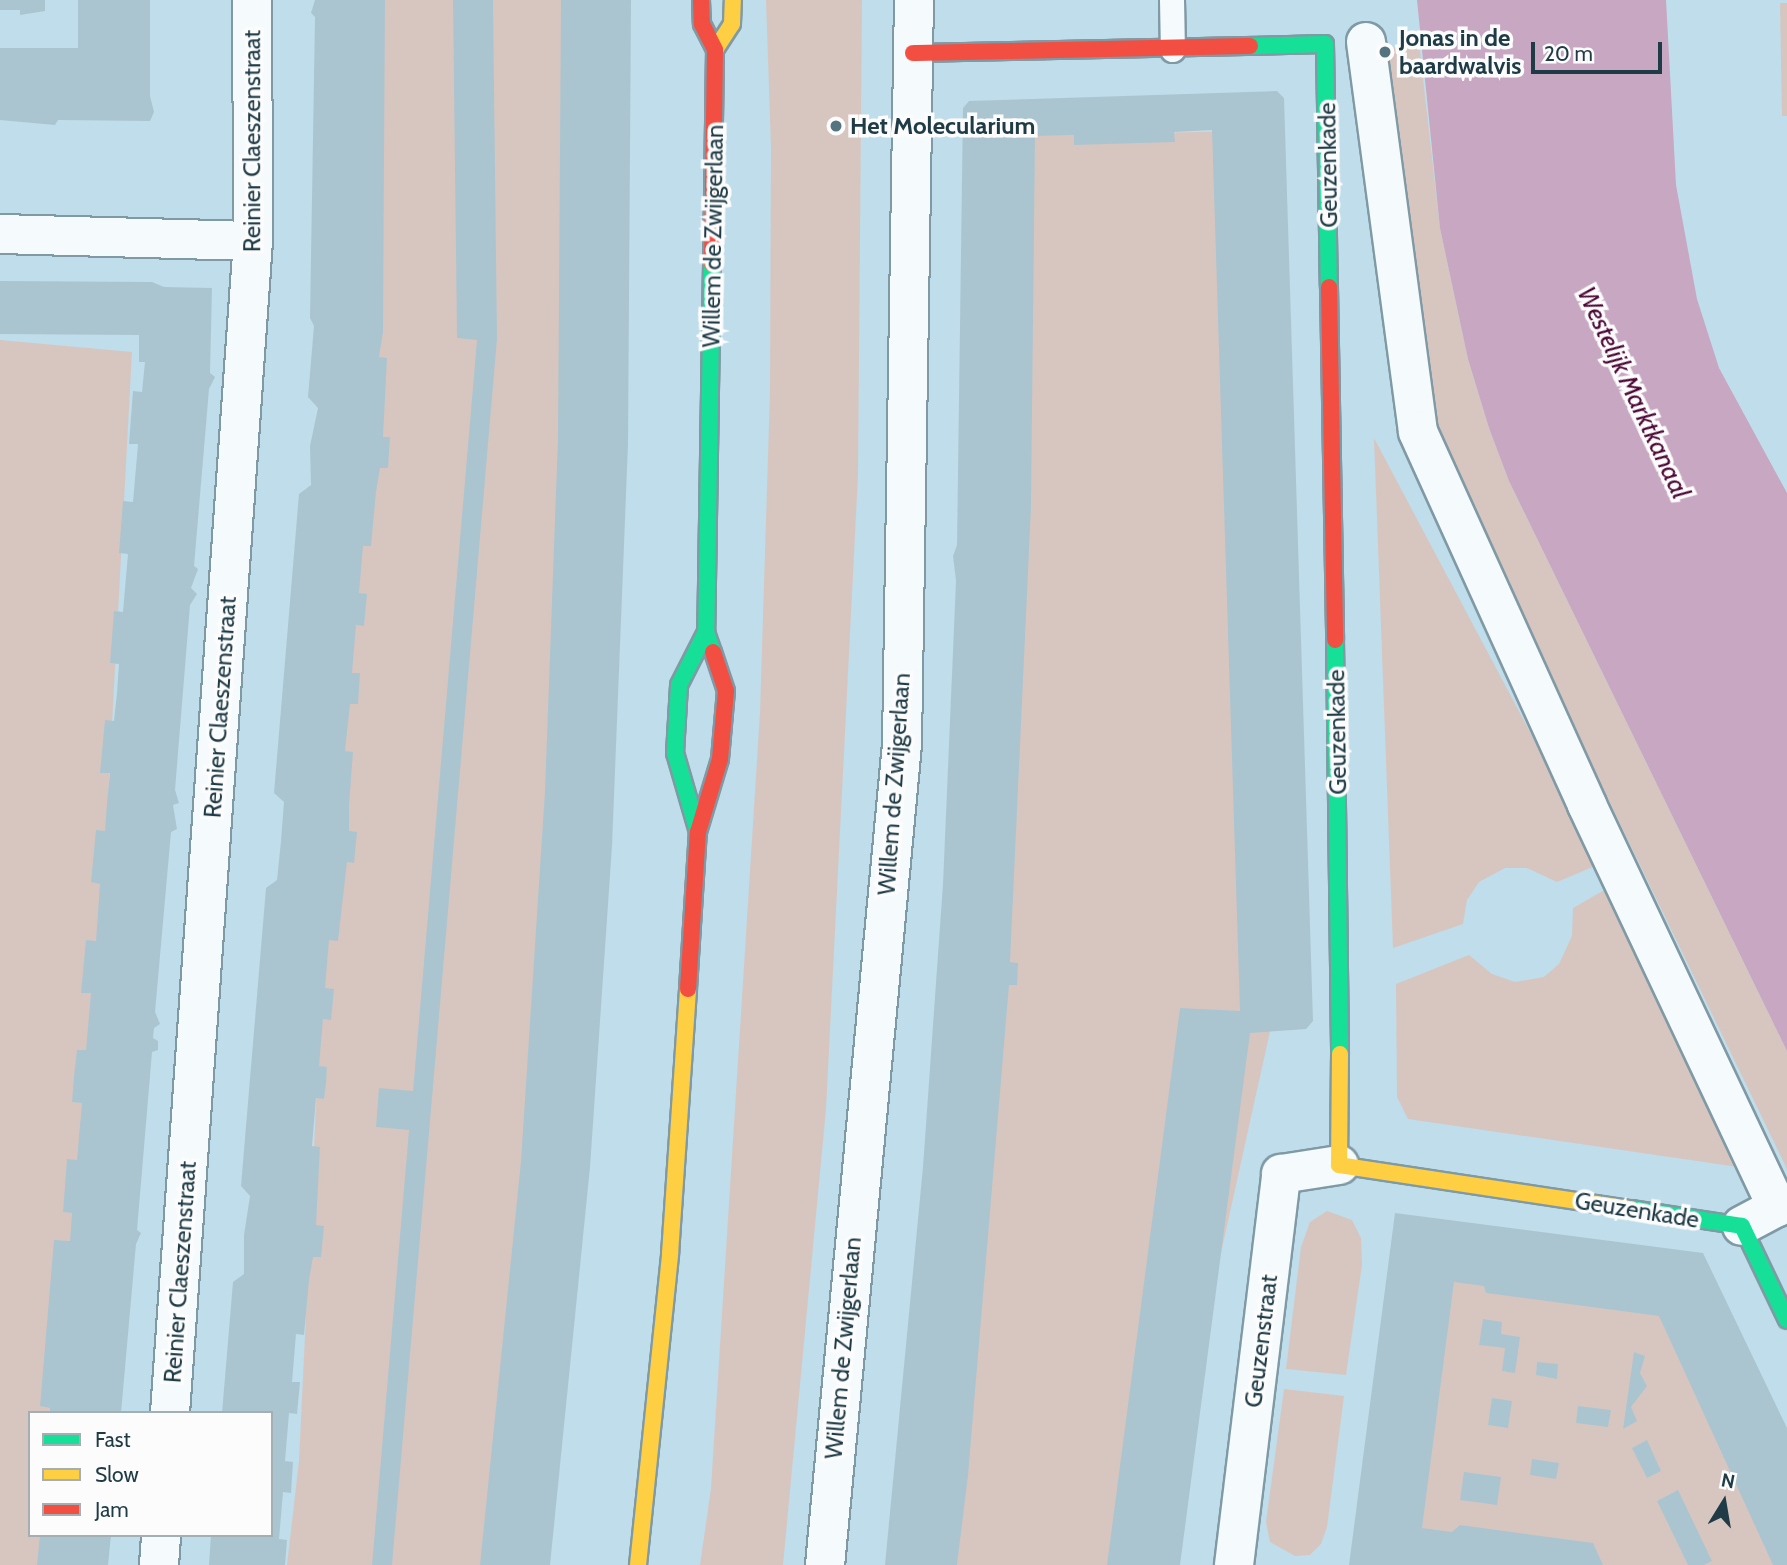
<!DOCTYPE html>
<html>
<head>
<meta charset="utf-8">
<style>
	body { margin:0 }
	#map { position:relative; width:1787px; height:1565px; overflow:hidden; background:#bfddea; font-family:Cabin,sans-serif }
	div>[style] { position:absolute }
	.green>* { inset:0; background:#d7c6bf }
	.water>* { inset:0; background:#c7a7c1 }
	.building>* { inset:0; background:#abc5d0 }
	.roads { filter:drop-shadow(2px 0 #809aa5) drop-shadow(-2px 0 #809aa5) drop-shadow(0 2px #809aa5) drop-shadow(0 -2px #809aa5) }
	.lane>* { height:24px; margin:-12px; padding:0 12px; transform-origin:12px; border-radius:12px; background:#f5fafc }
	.street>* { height:38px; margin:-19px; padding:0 19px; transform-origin:19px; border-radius:19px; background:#f5fafc }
	.fast>* { height:16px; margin:-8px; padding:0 8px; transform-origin:8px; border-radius:8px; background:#16e098 }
	.slow>* { height:16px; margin:-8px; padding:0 8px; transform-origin:8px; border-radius:8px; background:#ffcf43 }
	.jam>* { height:16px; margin:-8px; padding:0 8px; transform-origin:8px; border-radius:8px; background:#f24e42 }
	.dots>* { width:19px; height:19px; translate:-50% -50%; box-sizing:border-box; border:4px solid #fcfcfc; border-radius:50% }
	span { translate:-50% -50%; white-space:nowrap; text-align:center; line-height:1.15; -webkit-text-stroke:7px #fcfcfc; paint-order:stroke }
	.poi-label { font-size:24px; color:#1e3b46; font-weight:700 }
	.left { translate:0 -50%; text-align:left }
	.street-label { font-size:24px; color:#1e3b46 }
	.water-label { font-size:26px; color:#4d0736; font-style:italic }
	.legend { position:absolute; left:28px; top:1411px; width:245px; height:126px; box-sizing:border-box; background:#fcfcfc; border:2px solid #a3afb3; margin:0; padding:9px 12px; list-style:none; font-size:21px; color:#1e3b46 }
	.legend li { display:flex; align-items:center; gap:14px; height:35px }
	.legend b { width:35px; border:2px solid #a3afb3 }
	.north { position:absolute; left:1689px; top:1467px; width:70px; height:70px; -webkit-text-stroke:5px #fcfcfc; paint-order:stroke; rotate:11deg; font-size:19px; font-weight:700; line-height:28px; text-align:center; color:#1e3b46 }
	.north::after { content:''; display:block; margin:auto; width:24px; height:32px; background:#1e3b46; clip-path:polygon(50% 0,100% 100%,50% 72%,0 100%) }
	.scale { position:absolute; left:1531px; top:42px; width:131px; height:32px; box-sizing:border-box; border:4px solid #1e3b46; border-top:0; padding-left:9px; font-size:21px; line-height:24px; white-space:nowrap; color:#1e3b46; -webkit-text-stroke:5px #fcfcfc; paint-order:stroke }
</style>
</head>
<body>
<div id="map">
	<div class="green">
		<i style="clip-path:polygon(369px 0,583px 0,572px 863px,494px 1565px,287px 1565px,299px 1461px)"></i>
		<i style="clip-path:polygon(766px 0,862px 0,858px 475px,826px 1109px,783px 1565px,700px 1565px,711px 1488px,760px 713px,770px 392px,771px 147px)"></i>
		<i style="clip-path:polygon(1780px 3px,1787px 3px,1787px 116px,1782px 116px)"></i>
		<i style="clip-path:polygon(1419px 43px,1440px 228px,1468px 359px,1489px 428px,1509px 481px,1787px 1051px,1787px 1169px,1429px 429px,1363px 54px)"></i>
		<i style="clip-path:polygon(1246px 131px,1278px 995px,1152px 1565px,903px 1565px,1005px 136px)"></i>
		<i style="clip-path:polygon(0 340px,132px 352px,75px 1413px,30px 1413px,30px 1535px,69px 1535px,67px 1565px,0 1565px)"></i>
		<i style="clip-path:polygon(1374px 438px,1600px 864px,1557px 882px,1527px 868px,1505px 868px,1479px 882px,1467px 900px,1463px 924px,1393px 948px)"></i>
		<i style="clip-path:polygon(1608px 888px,1738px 1167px,1408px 1119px,1397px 1097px,1396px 984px,1469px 955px,1492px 974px,1515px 982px,1544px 977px,1559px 964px,1572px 936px,1573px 908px)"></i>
		<i style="clip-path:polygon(1327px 1211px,1352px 1220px,1361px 1238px,1362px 1265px,1346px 1375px,1286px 1369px,1301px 1247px,1310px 1222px)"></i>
		<i style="clip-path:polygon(1439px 1268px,1709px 1326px,1787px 1565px,1432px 1565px,1400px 1558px)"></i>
		<i style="clip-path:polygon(1284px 1389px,1344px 1396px,1327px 1527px,1321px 1544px,1310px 1555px,1295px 1556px,1270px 1542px,1266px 1522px)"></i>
	</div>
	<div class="water">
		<i style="clip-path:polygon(1417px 0,1666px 0,1676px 185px,1697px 299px,1719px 368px,1787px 493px,1787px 1051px,1509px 481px,1489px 428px,1468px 359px,1440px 228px)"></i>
	</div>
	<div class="building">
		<i style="clip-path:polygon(0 0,45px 0,45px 11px,20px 15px,20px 10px,0 10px)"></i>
		<i style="clip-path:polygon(78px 0,150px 0,150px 96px,154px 112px,150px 121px,58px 120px,55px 125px,0 120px,0 48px,78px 48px)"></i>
		<i style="clip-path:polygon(315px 0,385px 0,383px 332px,379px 357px,387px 358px,383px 437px,390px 437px,388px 468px,380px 468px,376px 492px,371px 546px,363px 546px,359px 593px,367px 594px,364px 626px,356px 625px,352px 673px,360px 673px,358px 704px,350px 704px,345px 751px,353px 752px,349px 806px,349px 831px,357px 832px,354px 863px,347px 862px,338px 941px,329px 940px,325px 988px,334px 989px,331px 1020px,323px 1019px,319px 1066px,327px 1067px,326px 1083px,324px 1099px,316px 1098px,312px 1146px,320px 1147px,316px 1225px,324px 1226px,321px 1257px,313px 1257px,309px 1280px,304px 1335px,296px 1334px,292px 1382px,300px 1382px,297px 1414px,289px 1413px,285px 1461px,293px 1462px,291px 1493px,283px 1492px,279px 1539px,287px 1540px,285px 1565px,209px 1565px,211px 1535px,271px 1535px,271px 1413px,222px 1413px,233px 1282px,244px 1274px,244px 1235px,250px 1196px,241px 1186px,266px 888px,277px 880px,281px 841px,284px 802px,274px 793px,299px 494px,311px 485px,310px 446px,318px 408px,308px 397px,314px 326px,310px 318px,315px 17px,311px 13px)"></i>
		<i style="clip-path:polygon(453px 0,493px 0,497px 339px,392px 1565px,372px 1565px,409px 1130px,376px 1127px,379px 1088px,413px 1091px,477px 340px,457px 338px)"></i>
		<i style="clip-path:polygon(561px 0,631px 0,628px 444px,612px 846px,590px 1167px,550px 1565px,480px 1565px,521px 1161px,545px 791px,558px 438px)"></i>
		<i style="clip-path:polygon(1277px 91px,1284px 98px,1313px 1021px,1306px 1029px,1250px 1033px,1180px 1565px,1107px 1565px,1180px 1008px,1240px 1011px,1212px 130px,1174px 132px,1175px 142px,1074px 145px,1074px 135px,1035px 136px,1031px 507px,1010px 962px,1018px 963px,1017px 985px,1009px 985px,968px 1475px,957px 1565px,885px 1565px,923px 1167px,943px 884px,956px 581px,953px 556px,957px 545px,963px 108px,969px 101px)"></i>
		<i style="clip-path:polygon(0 281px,152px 282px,164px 287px,212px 288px,210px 373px,215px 377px,209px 389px,194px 566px,198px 569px,191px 588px,197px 594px,190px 605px,175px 790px,179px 803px,173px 805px,177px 829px,171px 832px,155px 1012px,160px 1024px,154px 1028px,153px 1038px,158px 1041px,158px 1050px,152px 1052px,137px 1230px,141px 1233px,136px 1244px,121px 1413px,50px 1413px,50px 1408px,40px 1406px,54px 1240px,70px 1241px,72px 1213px,63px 1212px,67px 1159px,77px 1160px,82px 1103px,72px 1102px,74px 1076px,77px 1050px,86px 1050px,91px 993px,81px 993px,86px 940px,96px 941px,100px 884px,91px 882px,96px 830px,105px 831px,107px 803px,110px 773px,100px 773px,105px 720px,114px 721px,117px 693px,119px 664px,110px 663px,114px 611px,123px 612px,128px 554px,119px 553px,123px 501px,133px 502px,138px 444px,129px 444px,133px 391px,142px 392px,145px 362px,139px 362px,139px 335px,0 334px)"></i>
		<i style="clip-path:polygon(1395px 1213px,1703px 1253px,1787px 1428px,1787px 1565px,1773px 1565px,1659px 1316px,1486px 1293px,1484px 1286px,1454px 1282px,1422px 1528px,1452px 1532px,1460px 1525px,1593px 1543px,1603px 1565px,1349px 1565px)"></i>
		<i style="clip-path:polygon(1483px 1319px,1502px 1322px,1501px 1334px,1520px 1337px,1515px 1373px,1502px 1371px,1505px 1348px,1479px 1345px)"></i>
		<i style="clip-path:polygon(1634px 1352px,1645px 1356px,1640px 1373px,1647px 1386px,1631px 1407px,1637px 1421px,1623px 1429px)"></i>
		<i style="clip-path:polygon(1537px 1362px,1558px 1364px,1557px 1379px,1536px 1375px)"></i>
		<i style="clip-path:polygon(1492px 1398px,1512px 1401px,1508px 1428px,1488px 1425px)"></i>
		<i style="clip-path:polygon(1578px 1406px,1611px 1410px,1608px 1427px,1576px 1423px)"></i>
		<i style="clip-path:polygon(1647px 1440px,1661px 1471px,1647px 1478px,1632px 1448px)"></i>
		<i style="clip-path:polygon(1532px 1459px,1559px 1463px,1556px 1479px,1530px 1475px)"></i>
		<i style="clip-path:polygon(1464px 1472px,1501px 1477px,1497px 1505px,1460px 1500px)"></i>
		<i style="clip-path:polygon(1678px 1490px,1712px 1561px,1704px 1565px,1688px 1565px,1657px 1501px)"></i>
		<i style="clip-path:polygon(40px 1535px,111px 1535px,108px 1565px,37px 1565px)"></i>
	</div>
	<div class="roads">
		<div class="lane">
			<i style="left:1172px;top:0;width:50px;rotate:88.9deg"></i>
		</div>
		<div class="street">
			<i style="left:1366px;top:42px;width:393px;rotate:82.4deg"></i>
			<i style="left:1418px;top:432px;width:409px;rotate:65.6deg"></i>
			<i style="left:1587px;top:805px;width:445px;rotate:64.7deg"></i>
			<i style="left:1777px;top:1207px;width:40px;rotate:152deg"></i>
			<i style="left:0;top:234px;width:253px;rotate:1.6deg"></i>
			<i style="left:170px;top:1413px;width:1175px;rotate:-85.95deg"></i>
			<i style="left:253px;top:241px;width:241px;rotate:-90.2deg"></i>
			<i style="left:159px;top:1565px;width:30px;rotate:-86deg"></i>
			<i style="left:825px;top:1565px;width:825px;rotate:-84.64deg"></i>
			<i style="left:902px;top:744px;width:744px;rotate:-89.08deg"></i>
			<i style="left:1234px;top:1565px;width:394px;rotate:-83.1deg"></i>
			<i style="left:1281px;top:1174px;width:59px;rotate:-8.8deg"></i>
		</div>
		<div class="fast">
			<i style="left:1250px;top:46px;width:75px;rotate:-1.5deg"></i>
			<i style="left:1325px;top:44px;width:243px;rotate:89.1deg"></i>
			<i style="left:712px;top:264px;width:368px;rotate:90.9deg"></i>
			<i style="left:706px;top:632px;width:21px;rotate:71deg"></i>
			<i style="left:1335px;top:640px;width:414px;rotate:89.3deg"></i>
			<i style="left:698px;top:832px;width:82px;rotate:-106.2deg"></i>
			<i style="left:675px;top:753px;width:68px;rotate:-86.6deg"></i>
			<i style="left:679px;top:685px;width:59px;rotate:-63deg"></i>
			<i style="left:1631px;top:1209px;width:112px;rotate:8.7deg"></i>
			<i style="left:1742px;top:1226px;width:104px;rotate:64.4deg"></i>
		</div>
		<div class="slow">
			<i style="left:715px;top:50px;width:31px;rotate:-57deg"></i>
			<i style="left:732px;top:24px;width:24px;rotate:-88deg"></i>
			<i style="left:1340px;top:1054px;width:111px;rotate:90.5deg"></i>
			<i style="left:1339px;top:1165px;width:295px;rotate:8.6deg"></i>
			<i style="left:638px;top:1565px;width:313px;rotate:-84.1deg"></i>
			<i style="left:670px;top:1254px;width:266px;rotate:-86.1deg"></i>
		</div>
		<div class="jam">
			<i style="left:701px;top:0;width:24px;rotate:88deg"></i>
			<i style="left:702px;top:24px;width:29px;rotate:63deg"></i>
			<i style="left:715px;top:50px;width:214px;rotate:90.8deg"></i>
			<i style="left:913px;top:53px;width:337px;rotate:-1.2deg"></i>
			<i style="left:1329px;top:287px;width:353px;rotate:89deg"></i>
			<i style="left:688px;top:989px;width:157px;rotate:-86.4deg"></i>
			<i style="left:698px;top:832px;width:76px;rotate:-73.2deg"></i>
			<i style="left:720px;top:759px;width:68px;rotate:-85deg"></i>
			<i style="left:726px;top:691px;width:41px;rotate:-108.4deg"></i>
		</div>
	</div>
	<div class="dots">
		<i style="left:1385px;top:52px;background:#56747f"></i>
		<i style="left:836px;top:126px;background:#56747f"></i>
	</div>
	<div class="poi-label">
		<span class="left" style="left:1399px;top:52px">Jonas in de<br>baardwalvis</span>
		<span class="left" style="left:850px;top:126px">Het Molecularium</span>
	</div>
	<div class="street-label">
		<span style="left:252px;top:141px;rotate:-90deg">Reinier Claeszenstraat</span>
		<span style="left:1328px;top:165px;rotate:-91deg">Geuzenkade</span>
		<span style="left:713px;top:236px;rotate:-89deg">Willem de Zwijgerlaan</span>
		<span style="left:220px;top:707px;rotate:-86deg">Reinier Claeszenstraat</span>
		<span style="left:1337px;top:732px;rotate:-91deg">Geuzenkade</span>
		<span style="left:894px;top:784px;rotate:-86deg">Willem de Zwijgerlaan</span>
		<span style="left:1637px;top:1210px;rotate:9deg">Geuzenkade</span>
		<span style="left:180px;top:1272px;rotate:-86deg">Reinier Claeszenstraat</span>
		<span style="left:1261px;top:1341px;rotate:-83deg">Geuzenstraat</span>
		<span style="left:843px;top:1348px;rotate:-85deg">Willem de Zwijgerlaan</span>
	</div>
	<div class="water-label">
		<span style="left:1633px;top:393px;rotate:65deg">Westelijk Marktkanaal</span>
	</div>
	<ul class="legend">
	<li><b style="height:9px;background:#16e098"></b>Fast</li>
	<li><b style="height:9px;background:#ffcf43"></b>Slow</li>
	<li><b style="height:9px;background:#f24e42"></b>Jam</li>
	</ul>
	<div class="north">N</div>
	<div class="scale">20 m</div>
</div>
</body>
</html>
